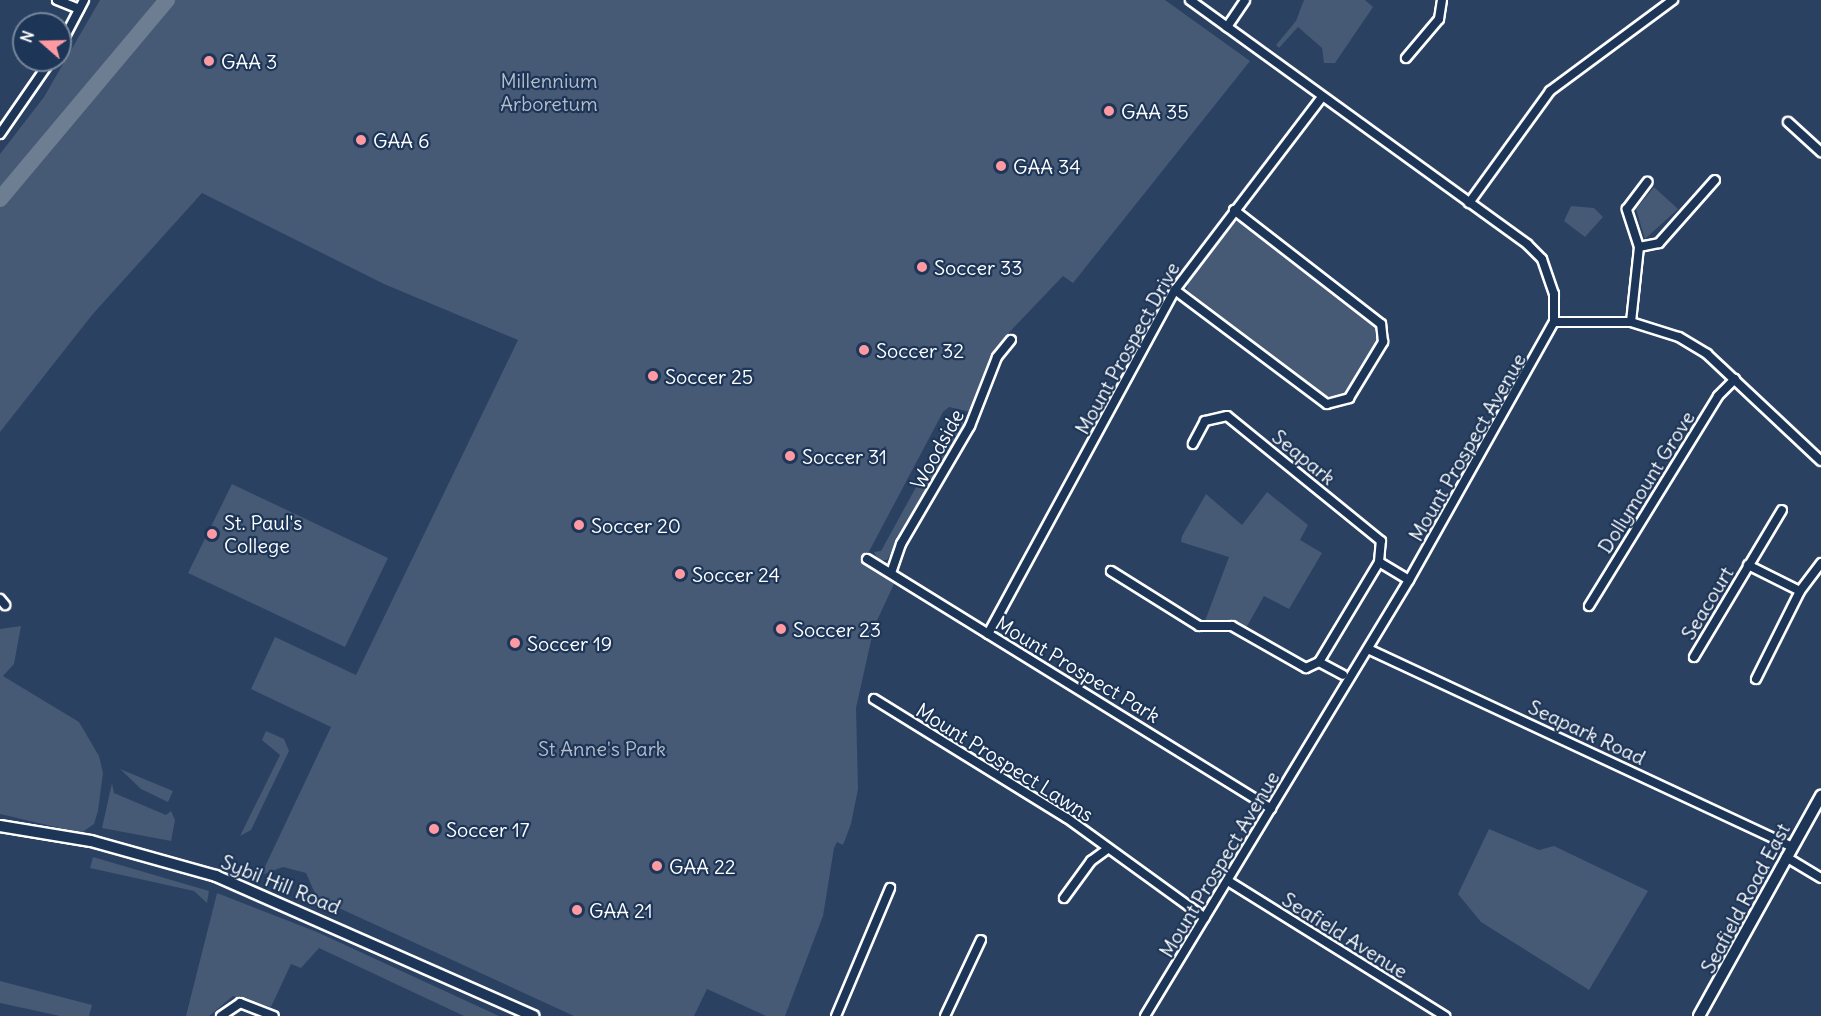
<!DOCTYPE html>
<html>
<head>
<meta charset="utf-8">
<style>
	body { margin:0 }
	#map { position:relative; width:1821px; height:1016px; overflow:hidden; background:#2a4161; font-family:Delius,sans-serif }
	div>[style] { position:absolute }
	.green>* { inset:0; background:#465975 }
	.river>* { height:16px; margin:-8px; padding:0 8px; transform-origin:8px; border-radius:8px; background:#6d7d92 }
	.roads { filter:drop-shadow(2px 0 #fff) drop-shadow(-2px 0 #fff) drop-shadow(0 2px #fff) drop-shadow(0 -2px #fff) }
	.minor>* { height:8px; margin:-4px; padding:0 4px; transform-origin:4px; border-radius:4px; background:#1d3557 }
	.tertiary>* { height:10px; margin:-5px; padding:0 5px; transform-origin:5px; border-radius:5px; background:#1d3557 }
	.secondary>* { height:10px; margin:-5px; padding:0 5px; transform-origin:5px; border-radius:5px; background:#1d3557 }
	.dots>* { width:16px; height:16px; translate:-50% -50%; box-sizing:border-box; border:3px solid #1d3557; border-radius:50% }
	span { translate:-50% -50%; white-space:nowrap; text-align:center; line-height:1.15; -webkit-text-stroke:4.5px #1d3557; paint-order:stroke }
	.poi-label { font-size:20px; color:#fff }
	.left { translate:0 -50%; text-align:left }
	.park-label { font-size:20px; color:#b5bdc8 }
	.street-label { font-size:20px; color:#fff }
	.north { position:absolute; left:12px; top:12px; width:60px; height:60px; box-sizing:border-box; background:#1d3557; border:2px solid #77869a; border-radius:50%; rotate:290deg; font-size:16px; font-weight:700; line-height:24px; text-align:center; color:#fff }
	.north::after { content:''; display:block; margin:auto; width:21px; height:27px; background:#ff9aa2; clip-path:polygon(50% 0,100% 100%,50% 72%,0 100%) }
</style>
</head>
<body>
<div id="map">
	<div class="green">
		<i style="clip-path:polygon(100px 0,1165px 0,1250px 61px,1073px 283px,1063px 276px,1001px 341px,971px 412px,949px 407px,943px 412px,864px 561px,894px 584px,874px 627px,856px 708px,858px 789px,851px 824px,843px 845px,837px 842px,834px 848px,823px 916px,785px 1016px,766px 1016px,707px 989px,694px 1016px,574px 1016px,317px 898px,306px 873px,283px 867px,261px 875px,331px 727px,251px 689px,275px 637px,356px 675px,518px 340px,384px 284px,202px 193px,92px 315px,0 432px,0 154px,44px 97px)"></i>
		<i style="clip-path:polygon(1304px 0,1365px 0,1373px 7px,1335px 63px,1324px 63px,1322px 48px,1298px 27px,1279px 48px,1276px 45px,1296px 21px)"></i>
		<i style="clip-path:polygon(1654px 187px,1678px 209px,1645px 239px,1636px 209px)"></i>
		<i style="clip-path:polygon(1571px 206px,1594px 208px,1603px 217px,1585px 237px,1564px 221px)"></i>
		<i style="clip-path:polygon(1240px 221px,1379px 329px,1380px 340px,1347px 397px,1329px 400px,1187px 290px,1189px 278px,1229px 224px)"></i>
		<i style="clip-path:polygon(955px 416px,963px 419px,963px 427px,887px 560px,878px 560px,874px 552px,881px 551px)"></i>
		<i style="clip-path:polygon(232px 484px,388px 558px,345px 647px,188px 573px)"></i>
		<i style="clip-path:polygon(1267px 492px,1308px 525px,1300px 540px,1322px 553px,1289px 609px,1264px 596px,1246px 628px,1205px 621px,1229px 557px,1181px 542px,1182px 536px,1206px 494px,1242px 525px)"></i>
		<i style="clip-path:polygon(21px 626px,14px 664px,3px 676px,79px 722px,99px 756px,103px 773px,98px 811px,94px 824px,81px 833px,0 814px,0 629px)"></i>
		<i style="clip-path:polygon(266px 731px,284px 739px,289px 751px,251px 830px,240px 836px,280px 755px,262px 740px)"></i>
		<i style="clip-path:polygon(120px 769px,173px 791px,168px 802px,141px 789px)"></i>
		<i style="clip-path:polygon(112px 783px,114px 793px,166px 815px,171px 811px,175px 820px,171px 841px,102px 828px)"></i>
		<i style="clip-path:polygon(1489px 829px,1539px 850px,1554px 846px,1648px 891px,1589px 990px,1481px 922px,1458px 894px)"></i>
		<i style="clip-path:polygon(93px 857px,209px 891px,207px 903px,194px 891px,90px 868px)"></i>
		<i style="clip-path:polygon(217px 893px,317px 932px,499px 1016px,464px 1016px,319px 948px,301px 968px,291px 964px,271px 1007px,233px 996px,209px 1016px,186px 1016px)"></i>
		<i style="clip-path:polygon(0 981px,92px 1005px,89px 1016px,60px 1016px,0 1003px)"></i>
	</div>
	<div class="river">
		<i style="left:0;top:199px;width:260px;rotate:-50deg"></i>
	</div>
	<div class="roads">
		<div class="minor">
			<i style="left:57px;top:0;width:24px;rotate:22deg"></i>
			<i style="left:1227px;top:27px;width:32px;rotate:-56deg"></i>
			<i style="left:60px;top:46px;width:52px;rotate:-62.4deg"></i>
			<i style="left:1406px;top:58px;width:51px;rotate:-49.8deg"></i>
			<i style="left:1439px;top:19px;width:19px;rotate:-81deg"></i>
			<i style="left:1788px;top:122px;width:45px;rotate:42.3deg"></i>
			<i style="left:0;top:134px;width:90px;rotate:-55.4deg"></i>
			<i style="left:1469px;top:203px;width:138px;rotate:-54.1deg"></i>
			<i style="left:1550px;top:91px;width:153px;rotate:-36.5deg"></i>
			<i style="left:1639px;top:247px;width:20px;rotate:-11deg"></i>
			<i style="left:1659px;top:243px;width:84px;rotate:-48.4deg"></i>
			<i style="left:1175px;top:290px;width:190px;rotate:36.9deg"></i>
			<i style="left:1327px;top:404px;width:23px;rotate:-15deg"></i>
			<i style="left:1349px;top:398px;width:66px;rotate:-58.7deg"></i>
			<i style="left:1383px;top:342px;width:18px;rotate:-96deg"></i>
			<i style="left:1381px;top:324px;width:186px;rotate:-142.2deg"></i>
			<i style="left:1554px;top:322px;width:77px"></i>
			<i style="left:1631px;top:322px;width:50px;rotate:17.4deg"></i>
			<i style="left:1679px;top:337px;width:33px;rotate:31deg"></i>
			<i style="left:1707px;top:354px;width:156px;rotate:43.2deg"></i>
			<i style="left:1631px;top:322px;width:75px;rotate:-83.9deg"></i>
			<i style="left:1639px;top:247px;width:40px;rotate:-108deg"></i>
			<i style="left:1627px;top:209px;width:34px;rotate:-53deg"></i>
			<i style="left:867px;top:559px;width:475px;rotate:31.7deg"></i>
			<i style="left:1379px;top:562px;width:35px;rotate:31deg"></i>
			<i style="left:1748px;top:565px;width:58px;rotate:26.6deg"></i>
			<i style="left:1111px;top:571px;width:104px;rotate:32deg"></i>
			<i style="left:1199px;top:626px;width:33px"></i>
			<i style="left:1232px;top:626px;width:85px;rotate:29.6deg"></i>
			<i style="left:1306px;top:668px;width:14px;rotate:-25deg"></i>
			<i style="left:1319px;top:662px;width:117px;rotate:-59deg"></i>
			<i style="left:1379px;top:562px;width:21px;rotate:-85deg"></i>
			<i style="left:1381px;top:541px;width:198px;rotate:-140.9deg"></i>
			<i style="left:1227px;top:416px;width:23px;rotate:167deg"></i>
			<i style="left:1205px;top:421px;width:26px;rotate:118deg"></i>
			<i style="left:891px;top:573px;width:31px;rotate:-71deg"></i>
			<i style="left:901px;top:544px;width:137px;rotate:-59.7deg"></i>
			<i style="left:970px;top:426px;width:74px;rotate:-68.6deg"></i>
			<i style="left:997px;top:357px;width:22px;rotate:-51deg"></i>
			<i style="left:0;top:599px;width:8px;rotate:50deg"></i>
			<i style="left:1589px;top:606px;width:246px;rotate:-58.4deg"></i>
			<i style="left:1718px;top:396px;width:24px;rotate:-45deg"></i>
			<i style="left:988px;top:634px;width:392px;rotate:-61.5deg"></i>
			<i style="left:1175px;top:290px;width:243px;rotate:-52.7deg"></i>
			<i style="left:1368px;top:649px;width:468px;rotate:25deg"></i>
			<i style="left:1694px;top:657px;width:171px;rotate:-59.1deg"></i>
			<i style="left:1319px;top:662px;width:27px;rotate:28deg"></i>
			<i style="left:1756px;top:679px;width:98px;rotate:-63.4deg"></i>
			<i style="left:1800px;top:591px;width:35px;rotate:-53deg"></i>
			<i style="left:874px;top:699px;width:227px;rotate:31.7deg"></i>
			<i style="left:1067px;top:818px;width:170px;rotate:35.9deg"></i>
			<i style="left:1786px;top:857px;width:41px;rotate:31deg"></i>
			<i style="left:1228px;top:881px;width:256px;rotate:31.9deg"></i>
			<i style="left:1064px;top:898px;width:46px;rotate:-53.9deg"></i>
			<i style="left:1091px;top:861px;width:19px;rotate:-36deg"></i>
			<i style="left:221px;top:1016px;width:23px;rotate:-34deg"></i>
			<i style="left:240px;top:1003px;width:36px;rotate:21deg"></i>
			<i style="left:836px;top:1016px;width:139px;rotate:-67.1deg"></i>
			<i style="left:945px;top:1016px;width:84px;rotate:-64.7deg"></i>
			<i style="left:1145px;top:1016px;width:510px;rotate:-58.8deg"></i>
			<i style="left:1409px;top:580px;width:296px;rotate:-60.7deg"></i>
			<i style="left:1554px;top:322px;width:28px;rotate:-90deg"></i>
			<i style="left:1554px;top:294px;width:37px;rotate:-109deg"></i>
			<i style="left:1542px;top:259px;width:21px;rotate:-135deg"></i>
			<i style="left:1527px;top:244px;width:416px;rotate:-144.1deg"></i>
		</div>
		<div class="tertiary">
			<i style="left:1699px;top:1016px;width:252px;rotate:-61deg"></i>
		</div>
		<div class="secondary">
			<i style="left:0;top:826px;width:92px;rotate:9.4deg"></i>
			<i style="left:91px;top:841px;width:130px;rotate:15.6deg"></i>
			<i style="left:216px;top:876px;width:347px;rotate:23.8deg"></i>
		</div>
	</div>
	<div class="dots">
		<i style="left:209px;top:61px;background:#ff9aa2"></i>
		<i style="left:1109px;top:111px;background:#ff9aa2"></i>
		<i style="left:361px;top:140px;background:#ff9aa2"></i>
		<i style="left:1001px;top:166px;background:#ff9aa2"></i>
		<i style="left:922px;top:267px;background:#ff9aa2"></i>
		<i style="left:864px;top:350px;background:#ff9aa2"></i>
		<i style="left:653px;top:376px;background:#ff9aa2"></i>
		<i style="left:790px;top:456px;background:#ff9aa2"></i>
		<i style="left:579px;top:525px;background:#ff9aa2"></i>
		<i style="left:212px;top:534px;background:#ff9aa2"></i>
		<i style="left:680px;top:574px;background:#ff9aa2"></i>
		<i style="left:781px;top:629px;background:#ff9aa2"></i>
		<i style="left:515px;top:643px;background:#ff9aa2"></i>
		<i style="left:434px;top:829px;background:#ff9aa2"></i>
		<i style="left:657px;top:866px;background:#ff9aa2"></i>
		<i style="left:577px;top:910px;background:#ff9aa2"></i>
	</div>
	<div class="poi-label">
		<span class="left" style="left:221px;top:61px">GAA 3</span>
		<span class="left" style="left:1121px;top:111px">GAA 35</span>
		<span class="left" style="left:373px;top:140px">GAA 6</span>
		<span class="left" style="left:1013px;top:166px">GAA 34</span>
		<span class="left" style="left:934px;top:267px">Soccer 33</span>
		<span class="left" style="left:876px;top:350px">Soccer 32</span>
		<span class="left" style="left:665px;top:376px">Soccer 25</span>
		<span class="left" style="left:802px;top:456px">Soccer 31</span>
		<span class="left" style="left:224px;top:534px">St. Paul's<br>College</span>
		<span class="left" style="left:591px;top:525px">Soccer 20</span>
		<span class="left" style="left:692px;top:574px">Soccer 24</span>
		<span class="left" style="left:793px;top:629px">Soccer 23</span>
		<span class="left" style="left:527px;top:643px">Soccer 19</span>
		<span class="left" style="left:446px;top:829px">Soccer 17</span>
		<span class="left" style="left:669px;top:866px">GAA 22</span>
		<span class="left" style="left:589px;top:910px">GAA 21</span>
	</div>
	<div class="park-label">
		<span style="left:549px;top:92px">Millennium<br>Arboretum</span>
		<span style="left:602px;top:748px">St Anne's Park</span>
	</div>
	<div class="street-label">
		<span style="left:1127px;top:348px;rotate:-61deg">Mount Prospect Drive</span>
		<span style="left:1467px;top:447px;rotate:-60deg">Mount Prospect Avenue</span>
		<span style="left:937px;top:449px;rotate:-61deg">Woodside</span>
		<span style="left:1304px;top:457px;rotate:39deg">Seapark</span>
		<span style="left:1646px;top:482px;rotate:-58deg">Dollymount Grove</span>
		<span style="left:1707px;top:603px;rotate:-59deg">Seacourt</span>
		<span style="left:1078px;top:669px;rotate:31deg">Mount Prospect Park</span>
		<span style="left:1587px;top:732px;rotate:25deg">Seapark Road</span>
		<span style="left:1005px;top:762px;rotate:32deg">Mount Prospect Lawns</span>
		<span style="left:1219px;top:864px;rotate:-59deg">Mount Prospect Avenue</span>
		<span style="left:281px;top:884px;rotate:22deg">Sybil Hill Road</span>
		<span style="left:1745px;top:898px;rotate:-62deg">Seafield Road East</span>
		<span style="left:1345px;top:935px;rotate:32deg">Seafield Avenue</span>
	</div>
	<div class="north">N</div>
</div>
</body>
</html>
